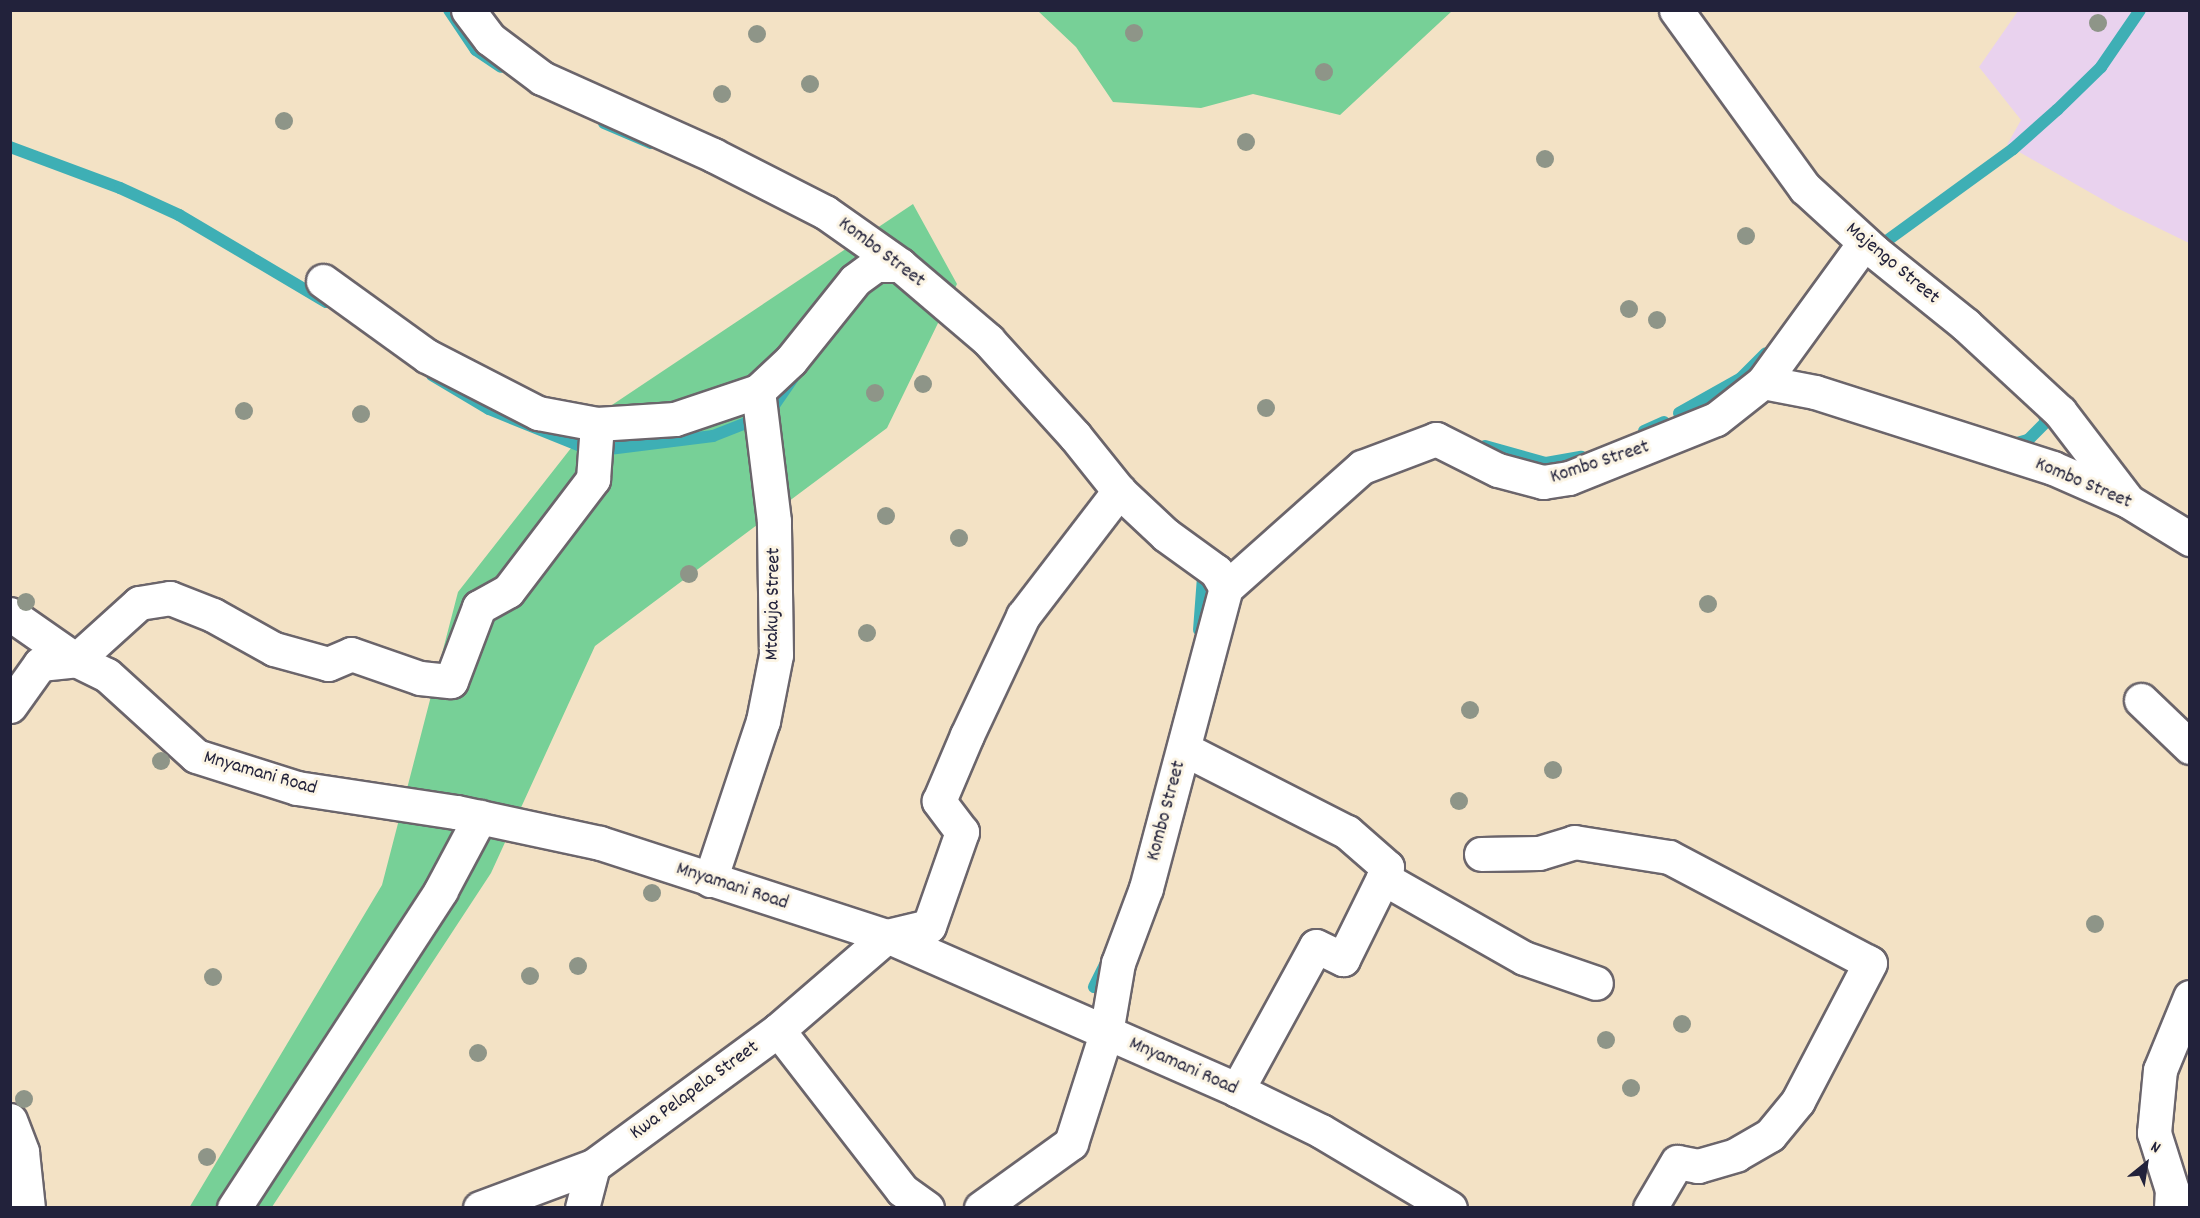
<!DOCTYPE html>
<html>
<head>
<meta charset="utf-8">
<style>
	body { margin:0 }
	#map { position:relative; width:2200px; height:1218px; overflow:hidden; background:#f3e2c5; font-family:Dekko,sans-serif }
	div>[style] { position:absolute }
	.built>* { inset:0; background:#e9d2ee }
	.green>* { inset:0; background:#77d097 }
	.stream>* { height:12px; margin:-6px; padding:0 6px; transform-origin:6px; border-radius:6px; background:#3eafb5 }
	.roads { filter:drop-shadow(2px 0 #6b656b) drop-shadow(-2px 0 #6b656b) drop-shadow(0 2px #6b656b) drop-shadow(0 -2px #6b656b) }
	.minor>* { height:33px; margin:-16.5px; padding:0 16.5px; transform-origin:16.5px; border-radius:16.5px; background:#fff }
	.trees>* { width:18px; height:18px; margin:-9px; border-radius:50%; background:#8e9588 }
	span { translate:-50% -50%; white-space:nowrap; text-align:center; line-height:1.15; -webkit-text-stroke:6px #fcf5e5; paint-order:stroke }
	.street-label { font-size:20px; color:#22223b }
	.frame { position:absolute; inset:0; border:12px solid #22223b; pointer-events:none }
	.north { position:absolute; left:2116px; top:1134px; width:60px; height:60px; -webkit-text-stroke:4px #fcf5e5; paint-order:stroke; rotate:30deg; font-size:16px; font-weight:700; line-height:24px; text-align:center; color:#22223b }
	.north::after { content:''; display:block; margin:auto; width:21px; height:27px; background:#22223b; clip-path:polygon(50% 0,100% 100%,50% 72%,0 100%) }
</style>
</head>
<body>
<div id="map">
	<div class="built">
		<i style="clip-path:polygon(2018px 11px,2189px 11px,2189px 243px,2119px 209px,2007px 145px,2021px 120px,1979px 67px)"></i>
	</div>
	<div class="green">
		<i style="clip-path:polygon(1038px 11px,1452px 11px,1340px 115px,1253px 94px,1201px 108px,1113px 102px,1076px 47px)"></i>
		<i style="clip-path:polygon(913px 204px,957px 284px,887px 428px,595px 646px,491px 873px,272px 1207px,189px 1208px,382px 885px,458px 592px,597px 415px)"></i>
	</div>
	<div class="stream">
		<i style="left:449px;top:10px;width:48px;rotate:56deg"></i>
		<i style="left:476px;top:50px;width:30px;rotate:34deg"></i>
		<i style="left:604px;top:123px;width:51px;rotate:23.1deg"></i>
		<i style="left:10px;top:147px;width:117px;rotate:20.4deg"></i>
		<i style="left:120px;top:188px;width:65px;rotate:24.6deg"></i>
		<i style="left:179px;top:215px;width:171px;rotate:30.6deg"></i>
		<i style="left:1881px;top:245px;width:163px;rotate:-36deg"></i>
		<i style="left:2013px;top:149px;width:59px;rotate:-41.6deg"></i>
		<i style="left:2057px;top:110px;width:62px;rotate:-44.3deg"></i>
		<i style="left:2101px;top:67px;width:69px;rotate:-55.6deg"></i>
		<i style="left:432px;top:375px;width:66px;rotate:30.8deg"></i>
		<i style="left:489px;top:409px;width:112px;rotate:22deg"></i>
		<i style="left:593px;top:451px;width:121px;rotate:-7.1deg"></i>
		<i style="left:713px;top:436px;width:41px;rotate:-21.5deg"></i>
		<i style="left:1679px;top:413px;width:71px;rotate:-29.4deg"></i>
		<i style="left:1741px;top:378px;width:35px;rotate:-45deg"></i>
		<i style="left:768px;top:414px;width:51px;rotate:-55.4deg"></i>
		<i style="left:1644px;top:431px;width:22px;rotate:-24deg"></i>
		<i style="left:2010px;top:445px;width:19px;rotate:-16deg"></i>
		<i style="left:2028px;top:440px;width:25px;rotate:-45deg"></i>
		<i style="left:2046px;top:422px;width:16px;rotate:-108deg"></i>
		<i style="left:1485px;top:446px;width:63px;rotate:15.6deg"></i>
		<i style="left:1546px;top:463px;width:36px;rotate:-10deg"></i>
		<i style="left:1195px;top:571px;width:10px;rotate:37deg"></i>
		<i style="left:1203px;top:577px;width:53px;rotate:94.3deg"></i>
		<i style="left:1094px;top:987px;width:25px;rotate:-64deg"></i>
	</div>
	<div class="roads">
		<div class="minor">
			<i style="left:468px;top:10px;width:36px;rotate:53deg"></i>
			<i style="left:490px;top:39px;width:65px;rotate:36.9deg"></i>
			<i style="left:542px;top:78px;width:188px;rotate:24.2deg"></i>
			<i style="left:713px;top:155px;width:126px;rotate:27deg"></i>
			<i style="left:825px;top:212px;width:92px;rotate:35.2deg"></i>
			<i style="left:900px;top:265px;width:116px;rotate:40.4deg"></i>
			<i style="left:988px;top:340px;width:130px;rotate:47.8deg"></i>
			<i style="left:1075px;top:436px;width:70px;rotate:51.3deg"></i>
			<i style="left:1119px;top:491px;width:64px;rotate:43.1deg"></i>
			<i style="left:1166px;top:535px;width:62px;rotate:35.8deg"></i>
			<i style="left:1216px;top:571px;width:20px;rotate:60deg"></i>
			<i style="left:1676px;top:10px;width:220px;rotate:54.1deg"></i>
			<i style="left:1805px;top:188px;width:93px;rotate:42.4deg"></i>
			<i style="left:1874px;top:251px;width:118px;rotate:38.8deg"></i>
			<i style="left:1966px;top:325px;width:128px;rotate:42.8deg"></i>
			<i style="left:2060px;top:412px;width:107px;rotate:52.6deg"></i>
			<i style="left:323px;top:281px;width:128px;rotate:35.8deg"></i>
			<i style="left:427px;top:356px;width:125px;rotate:27.2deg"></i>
			<i style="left:538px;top:413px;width:60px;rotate:10.6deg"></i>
			<i style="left:597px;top:424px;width:78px;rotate:-3.7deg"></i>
			<i style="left:675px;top:419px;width:88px;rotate:-18.6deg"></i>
			<i style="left:758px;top:391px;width:45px;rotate:-43.2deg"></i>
			<i style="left:791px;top:360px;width:102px;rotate:-51.3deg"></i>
			<i style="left:855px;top:280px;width:26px;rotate:-36deg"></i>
			<i style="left:876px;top:265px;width:24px"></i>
			<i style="left:1763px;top:382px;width:172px;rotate:-54deg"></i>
			<i style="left:10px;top:614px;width:80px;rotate:34.9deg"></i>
			<i style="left:76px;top:660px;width:34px;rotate:26deg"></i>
			<i style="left:107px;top:675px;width:120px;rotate:42.3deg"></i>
			<i style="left:196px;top:756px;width:106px;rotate:17.6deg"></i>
			<i style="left:297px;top:788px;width:161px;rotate:8.6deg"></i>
			<i style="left:456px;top:812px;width:147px;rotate:12.1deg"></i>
			<i style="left:600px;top:843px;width:302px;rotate:18deg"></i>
			<i style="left:887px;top:936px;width:382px;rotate:23.7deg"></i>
			<i style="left:1237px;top:1090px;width:93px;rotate:26deg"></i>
			<i style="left:1321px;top:1131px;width:150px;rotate:30.8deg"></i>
			<i style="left:2141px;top:700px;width:68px;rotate:43.8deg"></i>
			<i style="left:10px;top:706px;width:52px;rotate:-54.5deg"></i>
			<i style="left:40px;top:664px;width:36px;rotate:-6deg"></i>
			<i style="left:76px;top:660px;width:85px;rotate:-42.1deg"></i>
			<i style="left:139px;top:603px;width:31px;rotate:-9deg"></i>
			<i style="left:170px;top:598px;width:46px;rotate:21.6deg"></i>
			<i style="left:213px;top:615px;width:70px;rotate:29.1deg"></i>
			<i style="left:274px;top:649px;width:56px;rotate:15.5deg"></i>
			<i style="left:328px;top:664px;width:25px;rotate:-23deg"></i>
			<i style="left:351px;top:654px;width:73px;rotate:19.2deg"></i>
			<i style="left:420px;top:678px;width:31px;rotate:6deg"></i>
			<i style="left:451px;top:681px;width:79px;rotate:-69.3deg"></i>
			<i style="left:479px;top:607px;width:33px;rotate:-29deg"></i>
			<i style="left:508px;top:591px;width:141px;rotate:-52.8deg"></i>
			<i style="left:593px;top:479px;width:55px;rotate:-85.8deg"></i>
			<i style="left:1184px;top:749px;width:183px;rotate:27deg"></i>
			<i style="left:1347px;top:832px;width:53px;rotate:41.2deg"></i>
			<i style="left:1387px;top:867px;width:12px;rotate:110deg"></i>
			<i style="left:1383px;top:878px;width:162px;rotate:29.6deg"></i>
			<i style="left:1524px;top:958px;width:76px;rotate:19.1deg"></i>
			<i style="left:1481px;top:854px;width:58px;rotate:-1deg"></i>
			<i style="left:1539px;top:853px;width:37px;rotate:-17deg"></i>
			<i style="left:1574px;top:842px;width:96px;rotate:9deg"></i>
			<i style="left:1669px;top:857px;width:227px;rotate:27.8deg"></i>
			<i style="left:1870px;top:963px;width:156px;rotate:117.6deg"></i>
			<i style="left:1798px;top:1101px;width:44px;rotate:129.5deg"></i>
			<i style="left:1770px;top:1135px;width:39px;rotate:150deg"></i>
			<i style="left:1736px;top:1155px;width:40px;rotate:164deg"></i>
			<i style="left:1698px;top:1166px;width:21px;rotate:-169deg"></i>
			<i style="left:1677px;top:1162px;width:53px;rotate:120.4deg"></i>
			<i style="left:710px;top:880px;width:168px;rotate:-71.6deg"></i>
			<i style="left:763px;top:721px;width:67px;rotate:-78.9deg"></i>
			<i style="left:776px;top:655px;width:134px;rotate:-90.9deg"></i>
			<i style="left:774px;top:521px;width:131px;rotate:-97deg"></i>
			<i style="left:778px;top:1030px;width:202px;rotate:52.2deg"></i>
			<i style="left:902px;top:1190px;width:31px;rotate:36deg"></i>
			<i style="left:1237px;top:1090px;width:164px;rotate:-61.3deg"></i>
			<i style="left:1316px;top:946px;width:30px;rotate:26deg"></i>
			<i style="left:1343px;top:959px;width:90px;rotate:-63.7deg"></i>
			<i style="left:10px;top:1120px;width:34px;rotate:69deg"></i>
			<i style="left:22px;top:1152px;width:56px;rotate:83.9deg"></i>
			<i style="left:234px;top:1208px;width:379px;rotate:-56.9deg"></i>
			<i style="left:441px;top:890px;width:83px;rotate:-61.9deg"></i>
			<i style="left:480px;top:1208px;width:121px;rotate:-20.4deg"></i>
			<i style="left:593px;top:1166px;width:230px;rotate:-36.3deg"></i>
			<i style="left:778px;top:1030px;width:144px;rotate:-40.8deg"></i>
			<i style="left:887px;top:936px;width:43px;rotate:-13.4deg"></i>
			<i style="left:929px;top:926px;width:100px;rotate:-70.7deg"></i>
			<i style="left:962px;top:832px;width:39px;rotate:-127deg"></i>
			<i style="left:939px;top:801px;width:72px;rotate:-67deg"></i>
			<i style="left:967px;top:735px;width:132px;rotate:-64.8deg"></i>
			<i style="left:1023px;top:616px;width:158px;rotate:-52.5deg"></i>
			<i style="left:582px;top:1208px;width:43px;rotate:-75.3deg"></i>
			<i style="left:981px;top:1208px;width:111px;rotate:-35.8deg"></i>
			<i style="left:1071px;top:1143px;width:115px;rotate:-72.3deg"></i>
			<i style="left:1106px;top:1033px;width:71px;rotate:-80.3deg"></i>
			<i style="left:1118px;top:963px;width:80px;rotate:-69.5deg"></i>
			<i style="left:1146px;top:888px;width:310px;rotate:-75.1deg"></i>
			<i style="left:1226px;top:588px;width:182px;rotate:-41.7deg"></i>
			<i style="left:1362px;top:467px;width:79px;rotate:-20.7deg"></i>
			<i style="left:1436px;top:439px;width:69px;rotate:26.6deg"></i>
			<i style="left:1498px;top:470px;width:47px;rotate:14.9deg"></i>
			<i style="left:1543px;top:482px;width:26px;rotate:-9deg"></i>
			<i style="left:1569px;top:478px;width:158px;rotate:-21.9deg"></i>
			<i style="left:1716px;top:419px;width:60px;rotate:-38.2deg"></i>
			<i style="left:1763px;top:382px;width:53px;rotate:10.9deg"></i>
			<i style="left:1815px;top:392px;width:250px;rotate:17.7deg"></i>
			<i style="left:2053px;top:468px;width:82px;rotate:23.7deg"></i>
			<i style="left:2128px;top:501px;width:73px;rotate:31.5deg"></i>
			<i style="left:2171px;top:1208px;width:18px;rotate:-87deg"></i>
			<i style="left:2172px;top:1190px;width:60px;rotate:-107.5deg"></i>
			<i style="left:2154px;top:1133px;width:63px;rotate:-84.6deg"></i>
			<i style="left:2160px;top:1070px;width:79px;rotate:-67.7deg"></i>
		</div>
	</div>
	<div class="trees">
		<i style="left:2098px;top:23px"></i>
		<i style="left:1134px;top:33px"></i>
		<i style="left:757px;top:34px"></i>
		<i style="left:1324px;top:72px"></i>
		<i style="left:810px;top:84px"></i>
		<i style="left:722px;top:94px"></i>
		<i style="left:284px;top:121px"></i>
		<i style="left:1246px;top:142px"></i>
		<i style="left:1545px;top:159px"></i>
		<i style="left:1746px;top:236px"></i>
		<i style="left:1629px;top:309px"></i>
		<i style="left:1657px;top:320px"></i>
		<i style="left:923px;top:384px"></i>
		<i style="left:875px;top:393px"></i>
		<i style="left:1266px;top:408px"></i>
		<i style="left:244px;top:411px"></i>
		<i style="left:361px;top:414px"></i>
		<i style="left:886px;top:516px"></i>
		<i style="left:959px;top:538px"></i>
		<i style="left:689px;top:574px"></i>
		<i style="left:26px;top:602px"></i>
		<i style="left:1708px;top:604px"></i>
		<i style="left:867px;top:633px"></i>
		<i style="left:1470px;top:710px"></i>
		<i style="left:161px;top:761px"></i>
		<i style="left:1553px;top:770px"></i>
		<i style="left:1459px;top:801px"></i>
		<i style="left:652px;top:893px"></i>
		<i style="left:2095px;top:924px"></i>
		<i style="left:578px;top:966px"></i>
		<i style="left:530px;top:976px"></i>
		<i style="left:213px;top:977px"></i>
		<i style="left:1682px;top:1024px"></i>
		<i style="left:1606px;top:1040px"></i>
		<i style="left:478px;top:1053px"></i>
		<i style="left:1631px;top:1088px"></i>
		<i style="left:24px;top:1099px"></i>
		<i style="left:207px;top:1157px"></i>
	</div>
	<div class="street-label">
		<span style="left:881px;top:253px;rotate:37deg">Kombo Street</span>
		<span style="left:1892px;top:264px;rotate:40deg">Majengo Street</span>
		<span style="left:1600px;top:463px;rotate:-18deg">Kombo Street</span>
		<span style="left:2083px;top:484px;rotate:23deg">Kombo Street</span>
		<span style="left:774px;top:604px;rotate:-89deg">Mtakuja Street</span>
		<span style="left:260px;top:774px;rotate:16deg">Mnyamani Road</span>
		<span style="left:1167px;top:811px;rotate:-75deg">Kombo Street</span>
		<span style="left:732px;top:887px;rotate:18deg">Mnyamani Road</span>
		<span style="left:1183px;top:1067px;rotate:24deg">Mnyamani Road</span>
		<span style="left:695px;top:1091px;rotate:-36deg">Kwa Pelapela Street</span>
	</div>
	<div class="frame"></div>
	<div class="north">N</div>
</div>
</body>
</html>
